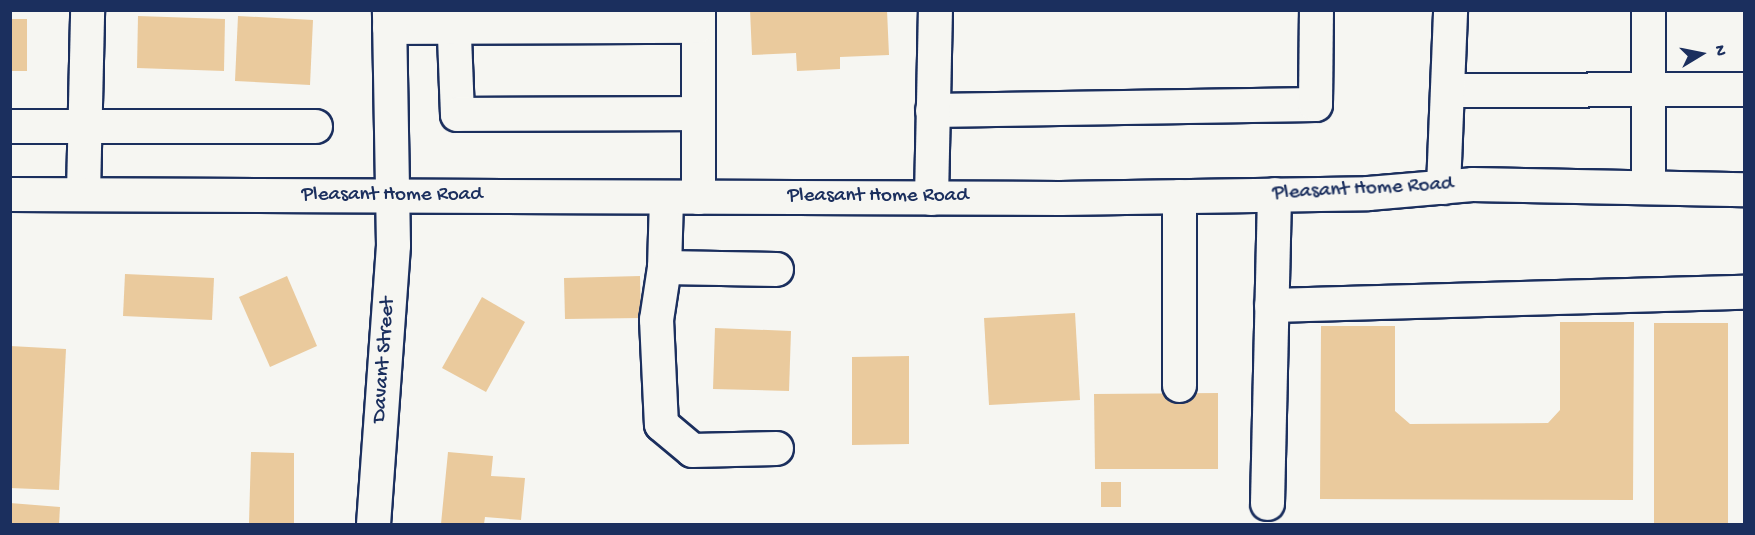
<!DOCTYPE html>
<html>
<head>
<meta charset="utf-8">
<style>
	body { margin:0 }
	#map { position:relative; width:1755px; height:535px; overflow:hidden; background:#f6f6f2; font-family:"Gochi Hand",sans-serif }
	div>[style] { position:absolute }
	.building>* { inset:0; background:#eaca9d }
	.roads { filter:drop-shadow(2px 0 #1b2f5e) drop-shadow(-2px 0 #1b2f5e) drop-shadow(0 2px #1b2f5e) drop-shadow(0 -2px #1b2f5e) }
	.minor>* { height:33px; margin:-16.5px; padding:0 16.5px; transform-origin:16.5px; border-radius:16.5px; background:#f6f6f2 }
	.major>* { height:33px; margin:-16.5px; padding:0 16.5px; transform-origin:16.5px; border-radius:16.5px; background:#f6f6f2 }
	span { translate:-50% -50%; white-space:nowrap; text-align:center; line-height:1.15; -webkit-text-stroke:4.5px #f6f6f2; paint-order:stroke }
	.street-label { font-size:21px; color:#1b2f5e }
	.frame { position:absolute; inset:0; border:12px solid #1b2f5e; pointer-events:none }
	.north { position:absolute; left:1671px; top:24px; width:60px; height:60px; -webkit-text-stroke:4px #f6f6f2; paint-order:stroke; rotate:80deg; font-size:16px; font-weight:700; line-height:24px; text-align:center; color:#1b2f5e }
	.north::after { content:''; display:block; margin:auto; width:21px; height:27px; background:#1b2f5e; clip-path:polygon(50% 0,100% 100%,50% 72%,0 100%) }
</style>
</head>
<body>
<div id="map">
	<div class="building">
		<i style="clip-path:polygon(750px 10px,887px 10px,889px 55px,840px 57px,840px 69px,797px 71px,796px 53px,752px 55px)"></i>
		<i style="clip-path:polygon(138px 16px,225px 19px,224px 71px,137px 68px)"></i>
		<i style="clip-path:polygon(238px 16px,313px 20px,310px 85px,235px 81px)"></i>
		<i style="clip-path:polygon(10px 19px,27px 19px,27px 71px,10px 71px)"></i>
		<i style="clip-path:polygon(125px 274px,214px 278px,212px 320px,123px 316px)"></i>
		<i style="clip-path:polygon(287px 276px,317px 346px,270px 367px,239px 297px)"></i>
		<i style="clip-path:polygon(640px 276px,641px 318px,565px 319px,564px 278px)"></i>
		<i style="clip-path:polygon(482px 297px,525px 322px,486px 392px,442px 368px)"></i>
		<i style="clip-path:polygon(1075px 313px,1080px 400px,989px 405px,984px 318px)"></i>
		<i style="clip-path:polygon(1560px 322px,1634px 322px,1633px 500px,1320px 499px,1321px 326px,1395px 326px,1395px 411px,1410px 424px,1548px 423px,1560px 410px)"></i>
		<i style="clip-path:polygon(1654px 323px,1728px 323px,1728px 524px,1654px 524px)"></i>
		<i style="clip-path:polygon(715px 328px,791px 331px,789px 391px,713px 389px)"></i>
		<i style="clip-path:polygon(10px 346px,66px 349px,59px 490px,10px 488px)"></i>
		<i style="clip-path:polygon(909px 356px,909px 444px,852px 445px,852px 357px)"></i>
		<i style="clip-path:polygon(1218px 393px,1218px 469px,1095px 469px,1094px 394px)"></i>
		<i style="clip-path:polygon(251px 452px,294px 453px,294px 523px,249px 523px)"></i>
		<i style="clip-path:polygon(448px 452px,493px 456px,491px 476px,525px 478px,521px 520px,485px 517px,484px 524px,441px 524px)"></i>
		<i style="clip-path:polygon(1101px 482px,1121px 482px,1121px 507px,1101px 507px)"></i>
		<i style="clip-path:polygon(10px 503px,60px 507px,59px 524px,10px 524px)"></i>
	</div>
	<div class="roads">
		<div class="minor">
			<i style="left:453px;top:10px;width:104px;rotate:87.8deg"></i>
			<i style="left:457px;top:114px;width:241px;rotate:-0.2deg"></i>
			<i style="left:698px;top:10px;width:187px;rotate:90deg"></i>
			<i style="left:1648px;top:10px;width:177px;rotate:90deg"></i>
			<i style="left:389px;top:27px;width:309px;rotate:-0.2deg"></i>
			<i style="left:1447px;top:90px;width:297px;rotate:-0.2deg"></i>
			<i style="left:932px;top:110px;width:383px;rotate:-0.9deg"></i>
			<i style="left:1315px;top:104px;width:94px;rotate:-89.4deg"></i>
			<i style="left:10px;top:126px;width:305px"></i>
			<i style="left:1443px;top:187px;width:177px;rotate:-87.7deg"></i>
			<i style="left:83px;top:193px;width:183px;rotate:-88.7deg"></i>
			<i style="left:1179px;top:196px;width:189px;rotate:90deg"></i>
			<i style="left:666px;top:197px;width:70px;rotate:91.6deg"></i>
			<i style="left:664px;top:267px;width:112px;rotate:1deg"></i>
			<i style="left:931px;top:198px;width:188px;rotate:-88.8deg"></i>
			<i style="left:664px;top:267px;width:53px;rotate:98.7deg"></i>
			<i style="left:656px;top:319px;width:105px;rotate:87.3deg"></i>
			<i style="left:661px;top:424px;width:40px;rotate:40deg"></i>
			<i style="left:692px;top:450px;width:84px;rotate:-1.4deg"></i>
			<i style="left:1271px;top:305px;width:473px;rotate:-1.6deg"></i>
			<i style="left:1267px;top:503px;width:309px;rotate:-88.7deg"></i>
			<i style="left:373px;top:524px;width:280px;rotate:-85.9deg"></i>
			<i style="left:393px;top:245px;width:235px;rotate:-91deg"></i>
		</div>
		<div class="major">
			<i style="left:10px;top:194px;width:1050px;rotate:0.22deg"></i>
			<i style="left:1060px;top:198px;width:308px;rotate:-0.9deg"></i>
			<i style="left:1368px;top:193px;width:104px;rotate:-4.9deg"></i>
			<i style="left:1472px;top:184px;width:272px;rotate:1.1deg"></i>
		</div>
	</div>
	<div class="street-label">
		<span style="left:1363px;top:190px;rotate:-3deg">Pleasant Home Road</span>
		<span style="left:392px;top:196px">Pleasant Home Road</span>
		<span style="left:878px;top:197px">Pleasant Home Road</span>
		<span style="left:385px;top:360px;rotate:-86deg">Davant Street</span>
	</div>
	<div class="frame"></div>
	<div class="north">N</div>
</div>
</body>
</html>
